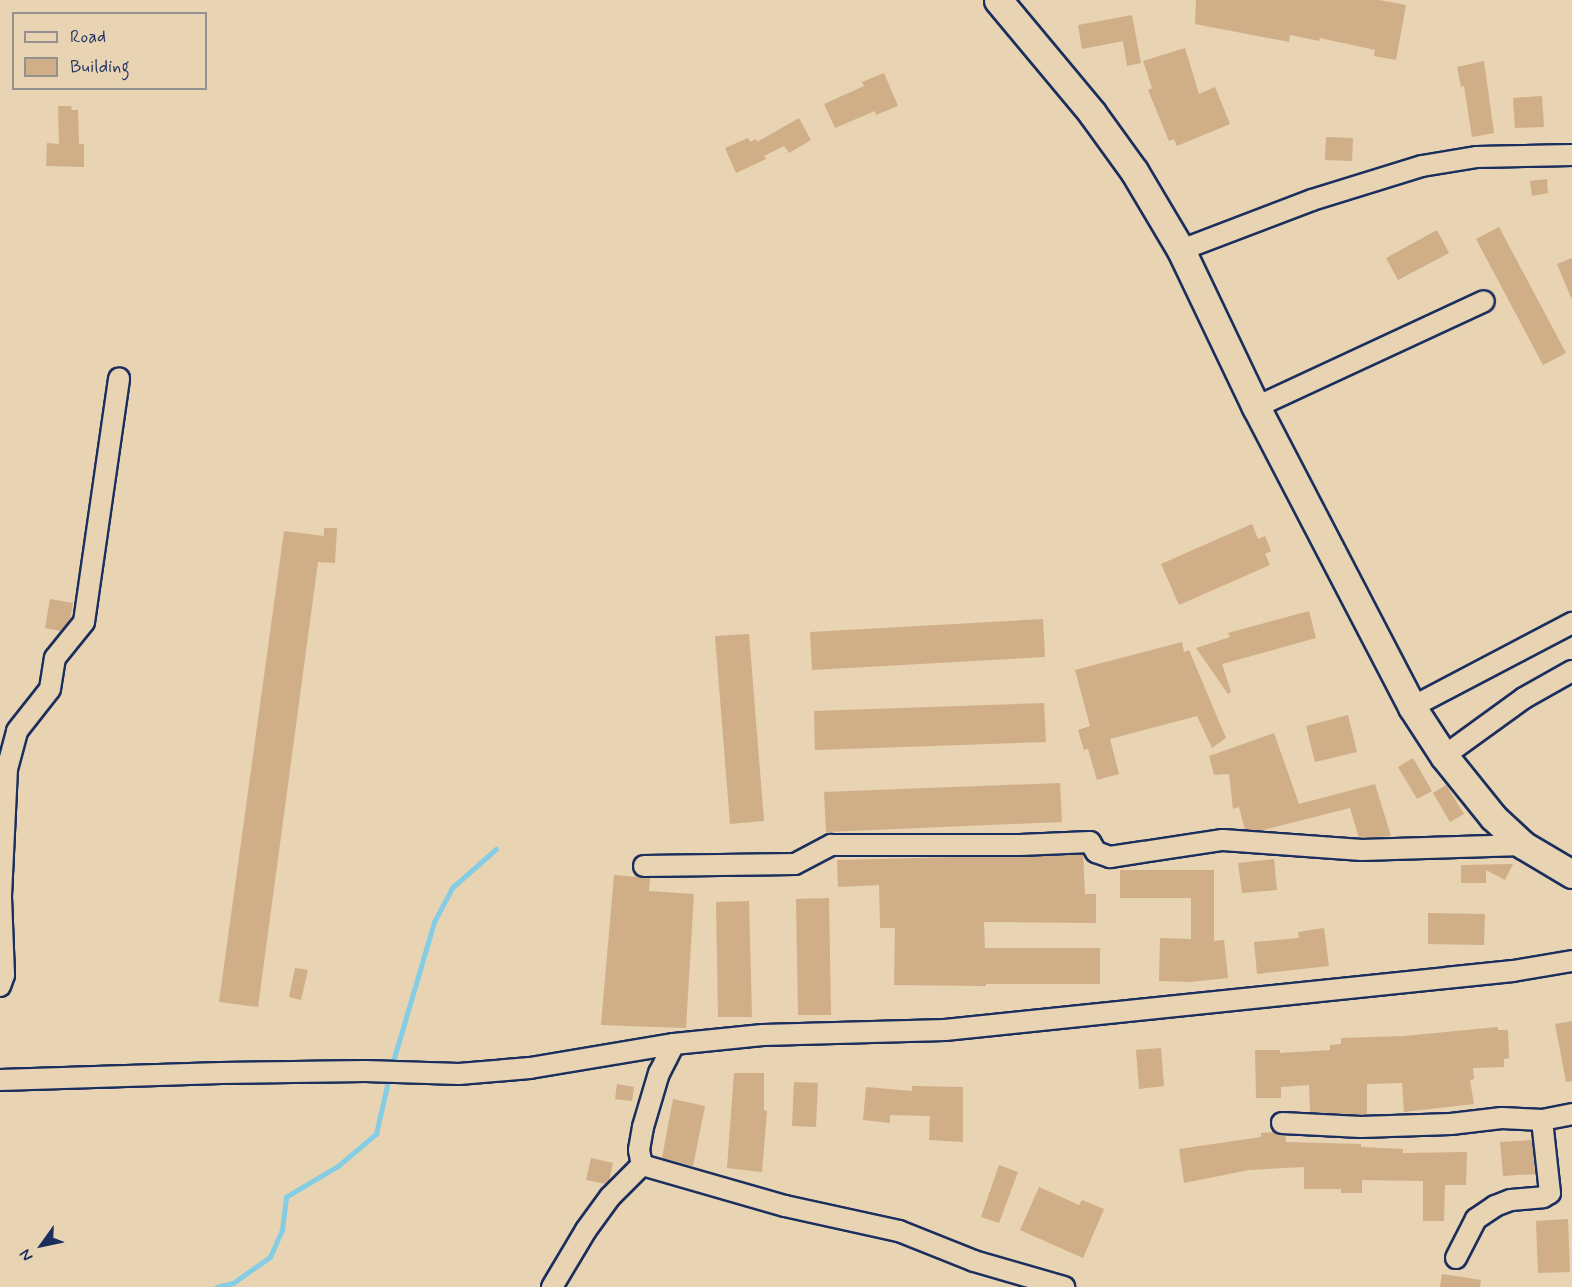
<!DOCTYPE html>
<html>
<head>
<meta charset="utf-8">
<style>
	body { margin:0 }
	#map { position:relative; width:1572px; height:1287px; overflow:hidden; background:#e8d3b2; font-family:Mynerve,sans-serif }
	div>[style] { position:absolute }
	.stream>* { height:4.5px; margin:-2.25px; padding:0 2.25px; transform-origin:2.25px; border-radius:2.25px; background:#84cde5 }
	.building>* { inset:0; background:#d0ae88 }
	.roads { filter:drop-shadow(2px 0 #1b2f5e) drop-shadow(-2px 0 #1b2f5e) drop-shadow(0 2px #1b2f5e) drop-shadow(0 -2px #1b2f5e) }
	.minor>* { height:20px; margin:-10px; padding:0 10px; transform-origin:10px; border-radius:10px; background:#e8d3b2 }
	.secondary>* { height:27px; margin:-13.5px; padding:0 13.5px; transform-origin:13.5px; border-radius:13.5px; background:#e8d3b2 }
	span { translate:-50% -50%; white-space:nowrap; text-align:center; line-height:1.15; -webkit-text-stroke:4.5px #e8d3b2; paint-order:stroke }
	.legend { position:absolute; left:12px; top:12px; width:195px; height:78px; box-sizing:border-box; background:#e8d3b2; border:2px solid #969190; margin:0; padding:8px 10px; list-style:none; font-size:18px; color:#1b2f5e }
	.legend li { display:flex; align-items:center; gap:12px; height:30px }
	.legend b { width:30px; border:2px solid #969190 }
	.north { position:absolute; left:12px; top:1215px; width:60px; height:60px; -webkit-text-stroke:4px #e8d3b2; paint-order:stroke; rotate:237deg; font-size:16px; font-weight:700; line-height:24px; text-align:center; color:#1b2f5e }
	.north::after { content:''; display:block; margin:auto; width:21px; height:27px; background:#1b2f5e; clip-path:polygon(50% 0,100% 100%,50% 72%,0 100%) }
</style>
</head>
<body>
<div id="map">
	<div class="stream">
		<i style="left:392px;top:1065px;width:149px;rotate:-73.6deg"></i>
		<i style="left:434px;top:922px;width:40px;rotate:-62deg"></i>
		<i style="left:453px;top:887px;width:57px;rotate:-41.5deg"></i>
		<i style="left:217px;top:1287px;width:16px;rotate:-14deg"></i>
		<i style="left:233px;top:1283px;width:45px;rotate:-35.1deg"></i>
		<i style="left:270px;top:1257px;width:30px;rotate:-66deg"></i>
		<i style="left:282px;top:1230px;width:33px;rotate:-83deg"></i>
		<i style="left:286px;top:1197px;width:61px;rotate:-30.8deg"></i>
		<i style="left:338px;top:1166px;width:50px;rotate:-40.1deg"></i>
		<i style="left:376px;top:1134px;width:58px;rotate:-77.2deg"></i>
	</div>
	<div class="building">
		<i style="clip-path:polygon(1196px 0,1379px 0,1406px 5px,1396px 60px,1374px 56px,1375px 50px,1320px 38px,1319px 41px,1290px 35px,1289px 42px,1195px 24px)"></i>
		<i style="clip-path:polygon(1132px 15px,1141px 63px,1127px 66px,1123px 41px,1082px 49px,1078px 25px)"></i>
		<i style="clip-path:polygon(1185px 48px,1199px 94px,1215px 87px,1230px 124px,1177px 146px,1174px 139px,1169px 141px,1148px 90px,1152px 88px,1143px 61px)"></i>
		<i style="clip-path:polygon(1484px 61px,1494px 133px,1472px 137px,1464px 86px,1461px 87px,1457px 67px)"></i>
		<i style="clip-path:polygon(884px 73px,898px 106px,876px 115px,875px 111px,835px 128px,824px 104px,864px 86px,862px 82px)"></i>
		<i style="clip-path:polygon(1542px 96px,1544px 127px,1515px 128px,1513px 98px)"></i>
		<i style="clip-path:polygon(58px 106px,71px 106px,72px 110px,78px 110px,79px 144px,84px 144px,84px 167px,46px 166px,47px 143px,59px 144px)"></i>
		<i style="clip-path:polygon(799px 118px,811px 140px,789px 153px,784px 146px,764px 156px,766px 159px,736px 173px,725px 148px,748px 138px,750px 142px,756px 139px,757px 142px)"></i>
		<i style="clip-path:polygon(1326px 137px,1353px 138px,1352px 161px,1325px 160px)"></i>
		<i style="clip-path:polygon(1547px 179px,1548px 193px,1532px 196px,1530px 181px)"></i>
		<i style="clip-path:polygon(1499px 227px,1566px 353px,1543px 365px,1476px 239px)"></i>
		<i style="clip-path:polygon(1437px 230px,1449px 253px,1398px 280px,1386px 258px)"></i>
		<i style="clip-path:polygon(1572px 258px,1572px 300px,1557px 264px)"></i>
		<i style="clip-path:polygon(1252px 524px,1258px 539px,1265px 536px,1271px 551px,1265px 554px,1270px 565px,1179px 605px,1161px 564px)"></i>
		<i style="clip-path:polygon(324px 528px,337px 528px,335px 563px,318px 562px,258px 1007px,219px 1002px,284px 531px,324px 536px)"></i>
		<i style="clip-path:polygon(50px 599px,73px 603px,70px 620px,61px 631px,45px 628px)"></i>
		<i style="clip-path:polygon(1309px 611px,1316px 638px,1222px 664px,1231px 692px,1228px 694px,1196px 648px,1230px 637px,1228px 633px)"></i>
		<i style="clip-path:polygon(1043px 619px,1045px 657px,812px 670px,810px 632px)"></i>
		<i style="clip-path:polygon(749px 634px,764px 821px,730px 824px,715px 636px)"></i>
		<i style="clip-path:polygon(1182px 642px,1184px 652px,1189px 650px,1226px 738px,1212px 748px,1197px 716px,1110px 739px,1119px 774px,1097px 780px,1088px 749px,1084px 750px,1078px 730px,1090px 726px,1075px 670px)"></i>
		<i style="clip-path:polygon(1044px 703px,1046px 742px,815px 750px,814px 711px)"></i>
		<i style="clip-path:polygon(1348px 715px,1357px 752px,1315px 762px,1306px 726px)"></i>
		<i style="clip-path:polygon(1274px 733px,1299px 804px,1375px 784px,1391px 836px,1359px 838px,1350px 808px,1259px 831px,1245px 830px,1239px 807px,1233px 809px,1229px 774px,1214px 775px,1209px 756px)"></i>
		<i style="clip-path:polygon(1413px 758px,1432px 791px,1417px 799px,1398px 767px)"></i>
		<i style="clip-path:polygon(1060px 783px,1062px 822px,826px 832px,824px 792px)"></i>
		<i style="clip-path:polygon(1446px 785px,1464px 814px,1450px 822px,1433px 793px)"></i>
		<i style="clip-path:polygon(1083px 854px,1085px 894px,1096px 894px,1096px 923px,984px 922px,985px 948px,1100px 948px,1100px 984px,986px 984px,986px 986px,894px 985px,895px 928px,880px 928px,879px 885px,838px 887px,837px 860px)"></i>
		<i style="clip-path:polygon(1274px 859px,1277px 890px,1242px 893px,1238px 863px)"></i>
		<i style="clip-path:polygon(1513px 864px,1505px 880px,1486px 870px,1486px 883px,1461px 883px,1461px 865px)"></i>
		<i style="clip-path:polygon(1120px 870px,1214px 870px,1214px 941px,1224px 940px,1228px 978px,1189px 982px,1159px 981px,1160px 938px,1191px 939px,1191px 898px,1120px 898px)"></i>
		<i style="clip-path:polygon(614px 875px,650px 878px,649px 891px,694px 894px,686px 1028px,601px 1025px)"></i>
		<i style="clip-path:polygon(829px 898px,831px 1015px,798px 1015px,796px 899px)"></i>
		<i style="clip-path:polygon(749px 901px,752px 1017px,718px 1017px,716px 902px)"></i>
		<i style="clip-path:polygon(1428px 913px,1485px 914px,1484px 945px,1428px 944px)"></i>
		<i style="clip-path:polygon(1324px 928px,1329px 966px,1257px 974px,1254px 942px,1299px 938px,1298px 932px)"></i>
		<i style="clip-path:polygon(295px 968px,308px 970px,301px 1000px,289px 997px)"></i>
		<i style="clip-path:polygon(1572px 1021px,1572px 1081px,1566px 1082px,1555px 1024px)"></i>
		<i style="clip-path:polygon(1498px 1027px,1498px 1030px,1508px 1030px,1509px 1058px,1504px 1059px,1504px 1067px,1473px 1068px,1474px 1079px,1470px 1080px,1474px 1104px,1404px 1112px,1402px 1083px,1367px 1084px,1367px 1115px,1310px 1112px,1309px 1085px,1281px 1087px,1281px 1098px,1256px 1098px,1255px 1050px,1280px 1050px,1280px 1053px,1330px 1050px,1330px 1045px,1341px 1044px,1341px 1038px,1404px 1036px)"></i>
		<i style="clip-path:polygon(1161px 1048px,1164px 1086px,1139px 1089px,1136px 1050px)"></i>
		<i style="clip-path:polygon(734px 1073px,764px 1073px,764px 1110px,767px 1111px,762px 1172px,727px 1168px)"></i>
		<i style="clip-path:polygon(794px 1082px,818px 1083px,816px 1127px,792px 1126px)"></i>
		<i style="clip-path:polygon(617px 1084px,634px 1087px,632px 1101px,615px 1099px)"></i>
		<i style="clip-path:polygon(912px 1086px,963px 1087px,963px 1142px,929px 1140px,930px 1116px,890px 1115px,890px 1123px,863px 1120px,866px 1087px,912px 1091px)"></i>
		<i style="clip-path:polygon(673px 1099px,705px 1106px,693px 1166px,662px 1158px)"></i>
		<i style="clip-path:polygon(1275px 1132px,1285px 1135px,1286px 1142px,1361px 1144px,1361px 1147px,1403px 1149px,1403px 1153px,1467px 1152px,1466px 1185px,1445px 1185px,1444px 1221px,1423px 1221px,1423px 1181px,1362px 1180px,1362px 1193px,1341px 1193px,1341px 1189px,1304px 1189px,1304px 1167px,1249px 1170px,1184px 1183px,1179px 1149px,1261px 1137px,1261px 1133px)"></i>
		<i style="clip-path:polygon(1532px 1140px,1535px 1174px,1503px 1176px,1500px 1142px)"></i>
		<i style="clip-path:polygon(591px 1158px,613px 1163px,609px 1181px,606px 1184px,586px 1180px)"></i>
		<i style="clip-path:polygon(999px 1165px,1018px 1172px,999px 1223px,981px 1217px)"></i>
		<i style="clip-path:polygon(1039px 1187px,1079px 1205px,1082px 1200px,1104px 1209px,1083px 1258px,1020px 1230px)"></i>
		<i style="clip-path:polygon(1568px 1219px,1570px 1272px,1538px 1273px,1536px 1221px)"></i>
		<i style="clip-path:polygon(1442px 1274px,1481px 1280px,1480px 1287px,1440px 1287px)"></i>
	</div>
	<div class="roads">
		<div class="minor">
			<i style="left:1181px;top:250px;width:140px;rotate:-20.9deg"></i>
			<i style="left:1312px;top:200px;width:115px;rotate:-17.2deg"></i>
			<i style="left:1422px;top:166px;width:56px;rotate:-9.3deg"></i>
			<i style="left:1477px;top:157px;width:95px;rotate:-1.2deg"></i>
			<i style="left:1256px;top:407px;width:251px;rotate:-24.9deg"></i>
			<i style="left:1412px;top:707px;width:181px;rotate:-27.7deg"></i>
			<i style="left:1444px;top:756px;width:99px;rotate:-35.9deg"></i>
			<i style="left:1524px;top:698px;width:55px;rotate:-29.4deg"></i>
			<i style="left:644px;top:866px;width:151px;rotate:-0.8deg"></i>
			<i style="left:795px;top:864px;width:41px;rotate:-27.8deg"></i>
			<i style="left:831px;top:845px;width:189px"></i>
			<i style="left:1020px;top:845px;width:70px;rotate:-2.5deg"></i>
			<i style="left:1090px;top:842px;width:12px;rotate:59deg"></i>
			<i style="left:1096px;top:852px;width:15px;rotate:20deg"></i>
			<i style="left:1110px;top:857px;width:114px;rotate:-8.6deg"></i>
			<i style="left:1223px;top:840px;width:139px;rotate:4.1deg"></i>
			<i style="left:1362px;top:850px;width:161px;rotate:-1.8deg"></i>
			<i style="left:0;top:986px;width:12px;rotate:-70deg"></i>
			<i style="left:4px;top:975px;width:79px;rotate:-92.2deg"></i>
			<i style="left:1px;top:896px;width:127px;rotate:-87.3deg"></i>
			<i style="left:7px;top:769px;width:39px;rotate:-75deg"></i>
			<i style="left:17px;top:731px;width:53px;rotate:-51.8deg"></i>
			<i style="left:50px;top:689px;width:31px;rotate:-81deg"></i>
			<i style="left:55px;top:658px;width:46px;rotate:-51.1deg"></i>
			<i style="left:84px;top:622px;width:246px;rotate:-81.8deg"></i>
			<i style="left:674px;top:1044px;width:33px;rotate:117deg"></i>
			<i style="left:659px;top:1073px;width:56px;rotate:106.5deg"></i>
			<i style="left:643px;top:1127px;width:23px;rotate:100deg"></i>
			<i style="left:639px;top:1150px;width:15px;rotate:79deg"></i>
			<i style="left:642px;top:1165px;width:149px;rotate:16deg"></i>
			<i style="left:785px;top:1206px;width:117px;rotate:12.4deg"></i>
			<i style="left:899px;top:1231px;width:81px;rotate:21.8deg"></i>
			<i style="left:974px;top:1261px;width:94px;rotate:16.1deg"></i>
			<i style="left:0;top:1080px;width:221px;rotate:-1.8deg"></i>
			<i style="left:221px;top:1073px;width:144px;rotate:-0.8deg"></i>
			<i style="left:365px;top:1071px;width:94px;rotate:1.8deg"></i>
			<i style="left:459px;top:1074px;width:71px;rotate:-4.8deg"></i>
			<i style="left:530px;top:1068px;width:146px;rotate:-9.5deg"></i>
			<i style="left:674px;top:1044px;width:89px;rotate:-5.8deg"></i>
			<i style="left:763px;top:1035px;width:182px;rotate:-1.6deg"></i>
			<i style="left:945px;top:1030px;width:571px;rotate:-5.93deg"></i>
			<i style="left:1513px;top:971px;width:60px;rotate:-9.6deg"></i>
			<i style="left:1282px;top:1123px;width:79px;rotate:2.9deg"></i>
			<i style="left:1361px;top:1127px;width:90px;rotate:-1.9deg"></i>
			<i style="left:1451px;top:1124px;width:51px;rotate:-6.7deg"></i>
			<i style="left:1502px;top:1118px;width:40px;rotate:2.9deg"></i>
			<i style="left:1542px;top:1120px;width:31px;rotate:-11deg"></i>
			<i style="left:1456px;top:1258px;width:44px;rotate:-62.9deg"></i>
			<i style="left:1476px;top:1219px;width:23px;rotate:-34deg"></i>
			<i style="left:1495px;top:1206px;width:17px;rotate:-21deg"></i>
			<i style="left:1511px;top:1200px;width:32px;rotate:-5deg"></i>
			<i style="left:1543px;top:1197px;width:8px;rotate:-30deg"></i>
			<i style="left:1550px;top:1193px;width:73px;rotate:-96.3deg"></i>
			<i style="left:552px;top:1287px;width:66px;rotate:-59.2deg"></i>
			<i style="left:586px;top:1230px;width:41px;rotate:-54deg"></i>
			<i style="left:610px;top:1197px;width:45px;rotate:-45deg"></i>
		</div>
		<div class="secondary">
			<i style="left:998px;top:0;width:147px;rotate:50.2deg"></i>
			<i style="left:1092px;top:113px;width:72px;rotate:54.1deg"></i>
			<i style="left:1134px;top:171px;width:92px;rotate:59.3deg"></i>
			<i style="left:1181px;top:250px;width:174px;rotate:64.5deg"></i>
			<i style="left:1256px;top:407px;width:338px;rotate:62.5deg"></i>
			<i style="left:1412px;top:707px;width:59px;rotate:56.9deg"></i>
			<i style="left:1444px;top:756px;width:78px;rotate:51.2deg"></i>
			<i style="left:1493px;top:817px;width:41px;rotate:43deg"></i>
			<i style="left:1523px;top:845px;width:57px;rotate:30.6deg"></i>
		</div>
	</div>
	<ul class="legend">
	<li><b style="height:8px;background:#e8d3b2"></b>Road</li>
	<li><b style="height:16px;background:#d0ae88"></b>Building</li>
	</ul>
	<div class="north">N</div>
</div>
</body>
</html>
